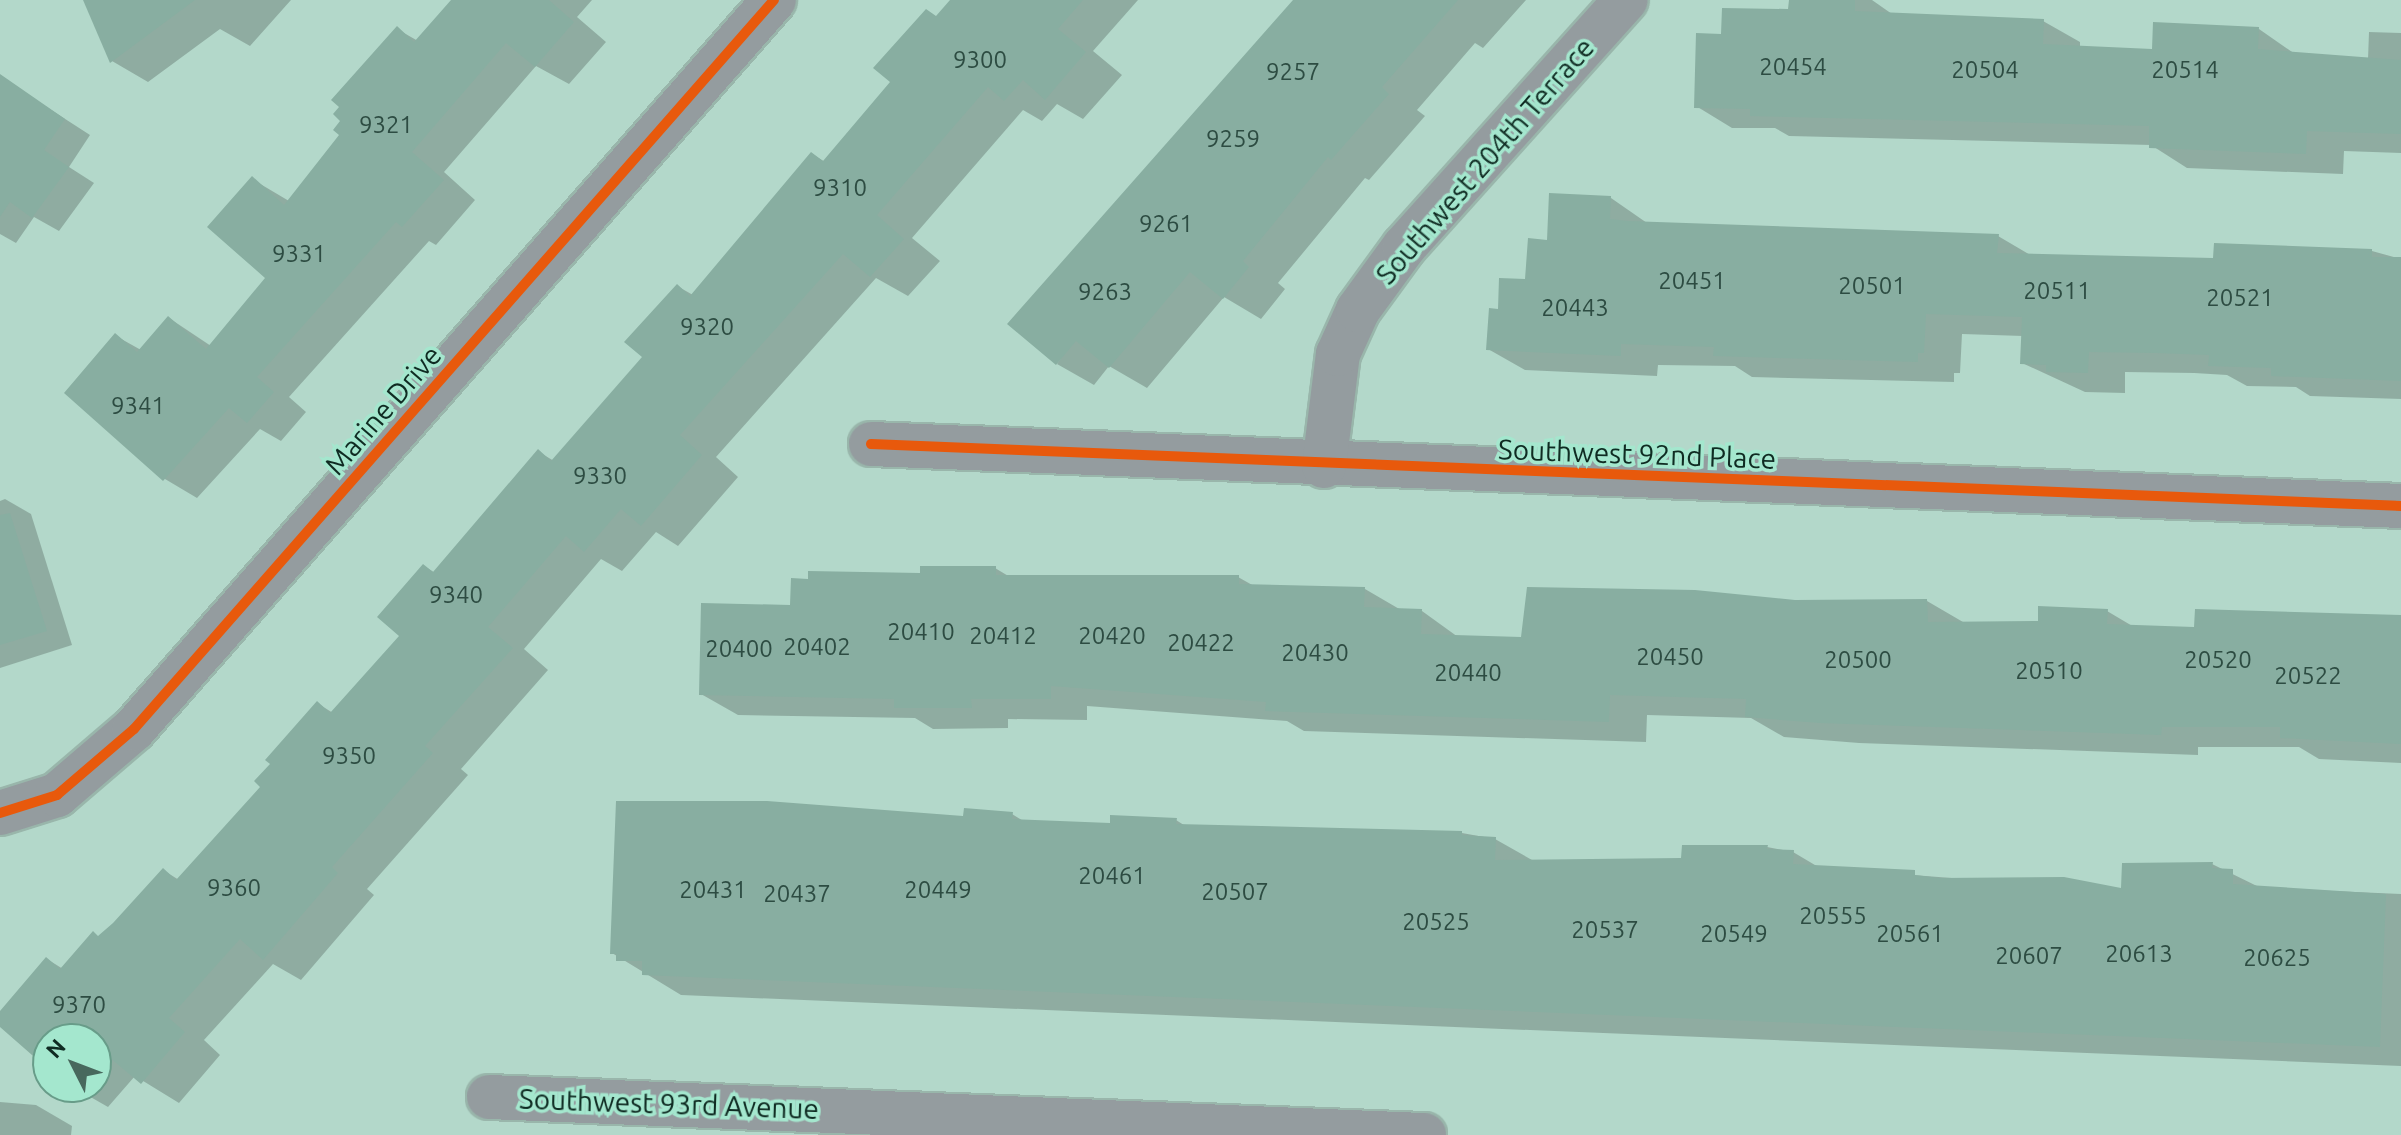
<!DOCTYPE html>
<html>
<head>
<meta charset="utf-8">
<style>
	body { margin:0 }
	#map { position:relative; width:2401px; height:1135px; overflow:hidden; background:#b3d8ca; font-family:Ubuntu,sans-serif }
	div>[style] { position:absolute }
	.shadow>* { inset:0; background:#0003 }
	.building>* { inset:0; background:#88aea1 }
	.roads { filter:drop-shadow(2px 0 #99b6ab) drop-shadow(-2px 0 #99b6ab) drop-shadow(0 2px #99b6ab) drop-shadow(0 -2px #99b6ab) }
	.street>* { height:44px; margin:-22px; padding:0 22px; transform-origin:22px; border-radius:22px; background:#949c9f }
	.cycleway>* { height:10px; margin:-5px; padding:0 5px; transform-origin:5px; border-radius:5px; background:#e8590c }
	span { translate:-50% -50%; white-space:nowrap; text-align:center; line-height:1.15; -webkit-text-stroke:7px #a4e7ce; paint-order:stroke }
	.number-label { font-size:24px; color:#2d4c42 }
	.number-label span { -webkit-text-stroke-width:0 }
	.street-label { font-size:28px; color:#0f2b22 }
	.north { position:absolute; left:32px; top:1023px; width:80px; height:80px; box-sizing:border-box; background:#a4e7ce; border:2px solid #689c89; border-radius:50%; rotate:312deg; font-size:22px; font-weight:700; line-height:32px; text-align:center; color:#0f2b22 }
	.north::after { content:''; display:block; margin:auto; width:28px; height:36px; background:#48685d; clip-path:polygon(50% 0,100% 100%,50% 72%,0 100%) }
</style>
</head>
<body>
<div id="map">
	<div class="shadow">
		<i style="clip-path:polygon(86px 0,291px 0,250px 46px,220px 29px,148px 82px,112px 61px)"></i>
		<i style="clip-path:polygon(454px 0,592px 0,577px 17px,606px 42px,569px 84px,536px 66px,444px 172px,475px 200px,436px 245px,429px 241px,289px 397px,306px 412px,281px 441px,260px 429px,197px 498px,165px 479px,116px 336px,141px 350px,169px 318px,211px 346px,268px 278px,252px 179px,289px 201px,342px 135px,397px 29px,418px 41px)"></i>
		<i style="clip-path:polygon(953px 0,1138px 0,1093px 51px,1122px 75px,1083px 119px,1057px 104px,1042px 121px,1023px 110px,912px 238px,940px 261px,908px 296px,876px 278px,716px 457px,738px 477px,678px 546px,656px 532px,622px 571px,601px 559px,524px 649px,548px 670px,461px 769px,468px 775px,367px 889px,374px 895px,301px 980px,273px 964px,204px 1040px,220px 1055px,179px 1103px,135px 1076px,108px 1107px,73px 1087px,96px 1087px,96px 1039px,48px 1039px,48px 1066px,0 1024px,0 1014px,47px 959px,63px 969px,115px 924px,163px 870px,179px 880px,263px 787px,317px 703px,333px 713px,402px 636px,424px 566px,435px 573px,539px 452px,554px 461px,644px 357px,677px 286px,693px 295px,812px 154px,825px 162px,893px 82px)"></i>
		<i style="clip-path:polygon(1298px 0,1526px 0,1483px 48px,1475px 43px,1417px 110px,1425px 116px,1369px 180px,1365px 178px,1278px 283px,1285px 289px,1261px 319px,1224px 297px,1147px 388px,1109px 366px,1094px 385px,1057px 364px)"></i>
		<i style="clip-path:polygon(1791px 0,1872px 0,1892px 14px,2043px 21px,2080px 42px,2080px 48px,2154px 51px,2259px 29px,2295px 54px,2368px 59px,2369px 32px,2401px 33px,2401px 153px,2344px 151px,2343px 174px,2187px 168px,2151px 145px,1789px 136px,1775px 128px,1732px 128px,1696px 106px,1723px 36px,1790px 11px)"></i>
		<i style="clip-path:polygon(11px 84px,90px 135px,69px 167px,94px 183px,59px 231px,34px 217px,16px 243px,0 234px,0 99px)"></i>
		<i style="clip-path:polygon(1611px 198px,1647px 223px,1998px 236px,2032px 256px,2215px 261px,2372px 251px,2401px 259px,2401px 399px,2310px 396px,2296px 387px,2247px 386px,2227px 375px,2194px 373px,2125px 372px,2125px 393px,2085px 392px,2022px 363px,2023px 336px,1962px 334px,1960px 373px,1954px 373px,1954px 382px,1752px 377px,1735px 366px,1658px 365px,1657px 376px,1525px 370px,1488px 349px,1500px 311px,1527px 281px,1549px 242px)"></i>
		<i style="clip-path:polygon(5px 499px,31px 514px,72px 645px,0 668px,0 501px)"></i>
		<i style="clip-path:polygon(995px 568px,1010px 577px,1238px 577px,1254px 586px,1365px 589px,1401px 610px,1422px 611px,1458px 637px,1523px 639px,1795px 602px,1927px 601px,1963px 622px,2039px 623px,2107px 611px,2134px 627px,2196px 629px,2401px 617px,2401px 763px,2319px 759px,2299px 747px,2198px 747px,2198px 755px,1859px 743px,1784px 737px,1751px 718px,1647px 715px,1646px 742px,1304px 731px,1287px 721px,1087px 706px,1087px 720px,1008px 719px,1008px 728px,933px 729px,915px 718px,738px 715px,701px 694px,792px 607px,922px 575px)"></i>
		<i style="clip-path:polygon(1012px 814px,1025px 822px,1112px 825px,1176px 820px,1187px 827px,1462px 833px,1495px 839px,1532px 860px,1683px 860px,1767px 847px,1793px 852px,1820px 868px,2123px 891px,2212px 864px,2261px 888px,2401px 894px,2401px 1066px,681px 995px,612px 953px,965px 818px)"></i>
		<i style="clip-path:polygon(0 1102px,36px 1105px,72px 1126px,71px 1135px,0 1135px)"></i>
	</div>
	<div class="building">
		<i style="clip-path:polygon(83px 0,195px 0,110px 63px)"></i>
		<i style="clip-path:polygon(451px 0,549px 0,574px 22px,535px 67px,506px 43px,412px 152px,444px 180px,402px 227px,396px 222px,257px 377px,274px 392px,247px 423px,229px 408px,163px 481px,64px 393px,115px 333px,137px 352px,168px 316px,206px 349px,265px 278px,207px 227px,252px 176px,284px 205px,339px 135px,333px 130px,340px 121px,333px 114px,339px 107px,331px 100px,397px 26px,414px 42px)"></i>
		<i style="clip-path:polygon(950px 0,1083px 0,1058px 29px,1086px 52px,1045px 100px,1023px 80px,1004px 101px,988px 87px,877px 215px,904px 239px,870px 277px,843px 254px,680px 435px,702px 455px,641px 526px,621px 509px,584px 552px,566px 536px,488px 627px,513px 648px,425px 746px,433px 753px,332px 867px,338px 873px,263px 960px,240px 939px,169px 1018px,185px 1032px,141px 1084px,102px 1051px,96px 1057px,96px 1039px,48px 1039px,48px 1069px,0 1027px,0 1011px,46px 957px,60px 969px,93px 931px,98px 936px,113px 923px,163px 868px,176px 880px,260px 787px,254px 781px,270px 764px,265px 760px,317px 701px,330px 713px,399px 636px,377px 617px,423px 564px,433px 572px,538px 449px,551px 461px,642px 357px,624px 342px,677px 284px,690px 296px,811px 152px,823px 161px,890px 82px,873px 68px,926px 9px,936px 16px)"></i>
		<i style="clip-path:polygon(1293px 0,1458px 0,1382px 87px,1389px 94px,1331px 160px,1328px 157px,1243px 261px,1249px 267px,1223px 299px,1190px 272px,1109px 368px,1076px 341px,1056px 365px,1007px 324px)"></i>
		<i style="clip-path:polygon(1789px 0,1855px 0,1855px 11px,2044px 19px,2043px 44px,2152px 49px,2153px 22px,2259px 27px,2258px 49px,2401px 60px,2401px 134px,2307px 131px,2306px 154px,2149px 148px,2149px 126px,1750px 116px,1750px 109px,1694px 108px,1696px 33px,1721px 34px,1722px 8px,1788px 9px)"></i>
		<i style="clip-path:polygon(0 74px,65px 119px,44px 150px,69px 167px,32px 218px,10px 202px,0 217px)"></i>
		<i style="clip-path:polygon(1549px 193px,1611px 196px,1610px 219px,1628px 221px,1999px 234px,1997px 253px,2213px 258px,2214px 243px,2372px 249px,2372px 257px,2401px 257px,2401px 381px,2271px 376px,2271px 368px,2208px 366px,2209px 355px,2156px 353px,2089px 352px,2088px 373px,2046px 372px,2046px 365px,2020px 364px,2022px 317px,1926px 314px,1924px 353px,1918px 353px,1918px 362px,1713px 356px,1714px 347px,1621px 344px,1621px 356px,1486px 350px,1489px 308px,1498px 309px,1499px 278px,1525px 279px,1528px 238px,1547px 240px)"></i>
		<i style="clip-path:polygon(10px 513px,47px 631px,0 645px,0 515px)"></i>
		<i style="clip-path:polygon(920px 566px,996px 566px,996px 575px,1239px 575px,1239px 584px,1365px 587px,1364px 607px,1422px 609px,1421px 634px,1521px 637px,1527px 587px,1695px 590px,1795px 600px,1927px 599px,1928px 622px,2038px 621px,2038px 606px,2108px 609px,2107px 624px,2194px 627px,2195px 609px,2401px 615px,2401px 744px,2280px 738px,2280px 727px,2162px 727px,2161px 735px,1820px 723px,1745px 717px,1746px 699px,1610px 695px,1609px 722px,1265px 711px,1266px 702px,1051px 686px,1051px 699px,971px 699px,972px 708px,894px 708px,894px 699px,699px 695px,701px 603px,790px 605px,791px 578px,808px 579px,808px 571px,920px 573px)"></i>
		<i style="clip-path:polygon(616px 801px,767px 801px,963px 816px,964px 808px,1013px 812px,1012px 819px,1110px 823px,1110px 815px,1177px 818px,1176px 824px,1462px 831px,1462px 835px,1496px 837px,1495px 860px,1681px 858px,1682px 845px,1768px 845px,1767px 849px,1794px 850px,1793px 864px,1915px 870px,1915px 875px,1940px 878px,2064px 877px,2121px 888px,2122px 863px,2213px 862px,2212px 868px,2233px 869px,2233px 884px,2386px 894px,2380px 1047px,642px 975px,642px 961px,616px 961px,616px 954px,610px 954px)"></i>
	</div>
	<div class="roads">
		<div class="street">
			<i style="left:871px;top:444px;width:1531px;rotate:2.32deg"></i>
			<i style="left:1324px;top:466px;width:113px;rotate:-82.9deg"></i>
			<i style="left:1338px;top:354px;width:48px;rotate:-65.6deg"></i>
			<i style="left:1358px;top:310px;width:78px;rotate:-53.9deg"></i>
			<i style="left:1404px;top:247px;width:332px;rotate:-48.1deg"></i>
			<i style="left:0;top:813px;width:60px;rotate:-17.5deg"></i>
			<i style="left:57px;top:795px;width:101px;rotate:-40.6deg"></i>
			<i style="left:134px;top:729px;width:970px;rotate:-48.72deg"></i>
			<i style="left:489px;top:1097px;width:936px;rotate:2.33deg"></i>
		</div>
	</div>
	<div class="cycleway">
		<i style="left:871px;top:444px;width:1531px;rotate:2.32deg"></i>
		<i style="left:0;top:813px;width:60px;rotate:-17.5deg"></i>
		<i style="left:57px;top:795px;width:101px;rotate:-40.6deg"></i>
		<i style="left:134px;top:729px;width:970px;rotate:-48.72deg"></i>
	</div>
	<div class="number-label">
		<span style="left:980px;top:60px">9300</span>
		<span style="left:1793px;top:67px">20454</span>
		<span style="left:1985px;top:70px">20504</span>
		<span style="left:2185px;top:70px">20514</span>
		<span style="left:1293px;top:72px">9257</span>
		<span style="left:386px;top:125px">9321</span>
		<span style="left:1233px;top:139px">9259</span>
		<span style="left:840px;top:188px">9310</span>
		<span style="left:1166px;top:224px">9261</span>
		<span style="left:299px;top:254px">9331</span>
		<span style="left:1692px;top:281px">20451</span>
		<span style="left:1872px;top:286px">20501</span>
		<span style="left:2057px;top:291px">20511</span>
		<span style="left:1105px;top:292px">9263</span>
		<span style="left:2240px;top:298px">20521</span>
		<span style="left:1575px;top:308px">20443</span>
		<span style="left:707px;top:327px">9320</span>
		<span style="left:138px;top:406px">9341</span>
		<span style="left:600px;top:476px">9330</span>
		<span style="left:456px;top:595px">9340</span>
		<span style="left:921px;top:632px">20410</span>
		<span style="left:1003px;top:636px">20412</span>
		<span style="left:1112px;top:636px">20420</span>
		<span style="left:1201px;top:643px">20422</span>
		<span style="left:817px;top:647px">20402</span>
		<span style="left:739px;top:649px">20400</span>
		<span style="left:1315px;top:653px">20430</span>
		<span style="left:1670px;top:657px">20450</span>
		<span style="left:1858px;top:660px">20500</span>
		<span style="left:2218px;top:660px">20520</span>
		<span style="left:2049px;top:671px">20510</span>
		<span style="left:1468px;top:673px">20440</span>
		<span style="left:2308px;top:676px">20522</span>
		<span style="left:349px;top:756px">9350</span>
		<span style="left:1112px;top:876px">20461</span>
		<span style="left:234px;top:888px">9360</span>
		<span style="left:713px;top:890px">20431</span>
		<span style="left:938px;top:890px">20449</span>
		<span style="left:1235px;top:892px">20507</span>
		<span style="left:797px;top:894px">20437</span>
		<span style="left:1833px;top:916px">20555</span>
		<span style="left:1436px;top:922px">20525</span>
		<span style="left:1605px;top:930px">20537</span>
		<span style="left:1734px;top:934px">20549</span>
		<span style="left:1910px;top:934px">20561</span>
		<span style="left:2139px;top:954px">20613</span>
		<span style="left:2029px;top:956px">20607</span>
		<span style="left:2277px;top:958px">20625</span>
		<span style="left:79px;top:1005px">9370</span>
	</div>
	<div class="street-label">
		<span style="left:1485px;top:161px;rotate:-49deg">Southwest 204th Terrace</span>
		<span style="left:383px;top:410px;rotate:-49deg">Marine Drive</span>
		<span style="left:1637px;top:454px;rotate:2deg">Southwest 92nd Place</span>
		<span style="left:669px;top:1104px;rotate:2deg">Southwest 93rd Avenue</span>
	</div>
	<div class="north">N</div>
</div>
</body>
</html>
